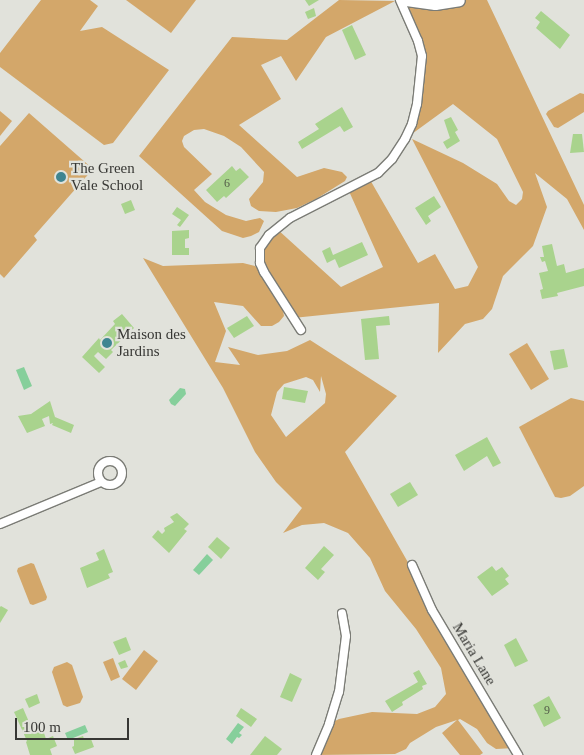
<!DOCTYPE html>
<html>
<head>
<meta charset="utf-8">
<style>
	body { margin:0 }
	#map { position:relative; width:584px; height:755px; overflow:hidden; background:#e1e2db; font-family:"Times New Roman",serif }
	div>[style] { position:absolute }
	.green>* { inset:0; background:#d3a76a }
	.water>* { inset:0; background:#86cf9b }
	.building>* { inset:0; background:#a9d38d }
	.roads { filter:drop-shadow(1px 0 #7b7c76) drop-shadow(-1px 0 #7b7c76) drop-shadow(0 1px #7b7c76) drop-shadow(0 -1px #7b7c76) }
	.street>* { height:8px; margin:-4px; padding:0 4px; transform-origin:4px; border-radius:4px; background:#fff }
	.street>.ring { margin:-4px; padding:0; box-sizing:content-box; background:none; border:8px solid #fff; border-radius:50% }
	.secondary>* { height:11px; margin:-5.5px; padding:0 5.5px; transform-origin:5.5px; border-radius:5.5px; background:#fff }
	.dots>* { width:14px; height:14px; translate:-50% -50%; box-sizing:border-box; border:2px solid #e1e2db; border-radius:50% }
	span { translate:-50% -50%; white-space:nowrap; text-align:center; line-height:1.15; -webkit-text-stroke:4.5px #e1e2db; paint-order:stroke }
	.number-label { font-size:12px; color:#545e4a }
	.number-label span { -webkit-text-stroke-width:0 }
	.poi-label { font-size:15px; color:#373734 }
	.left { translate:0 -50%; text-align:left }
	.street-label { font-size:15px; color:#373734 }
	.scale { position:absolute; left:15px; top:718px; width:114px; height:22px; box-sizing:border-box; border:2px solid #373734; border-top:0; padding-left:6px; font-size:15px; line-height:18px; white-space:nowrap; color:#373734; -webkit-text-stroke:4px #e1e2db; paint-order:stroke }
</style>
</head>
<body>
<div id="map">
	<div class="green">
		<i style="clip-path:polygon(41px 0,90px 0,98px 6px,80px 31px,102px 27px,169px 70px,113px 143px,104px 145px,0 67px,0 53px)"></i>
		<i style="clip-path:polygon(126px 0,196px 0,171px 33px)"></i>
		<i style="clip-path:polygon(339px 0,395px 1px,326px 37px,296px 81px,281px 56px,261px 65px,281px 99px,239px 125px,297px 177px,324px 168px,342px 172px,347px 177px,345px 181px,316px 199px,297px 208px,276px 212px,259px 211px,251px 206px,249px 199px,263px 182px,264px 172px,241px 147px,224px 136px,204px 129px,194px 130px,184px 136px,182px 141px,184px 147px,212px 174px,194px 190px,205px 202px,226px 215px,246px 221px,260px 218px,264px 221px,259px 232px,251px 236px,243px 238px,222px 231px,139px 156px,232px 37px,287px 40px)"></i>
		<i style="clip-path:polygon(400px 0,487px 0,584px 205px,584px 230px,567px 199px,535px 173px,547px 207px,533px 246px,503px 276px,492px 309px,483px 319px,465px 324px,438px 353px,439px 303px,293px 318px,259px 256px,277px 229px,341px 287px,383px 267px,348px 189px,369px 178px,418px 263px,435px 254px,455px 289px,468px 286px,478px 267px,412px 139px,463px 163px,497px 184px,509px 201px,516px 205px,522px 199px,523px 192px,497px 139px,453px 104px,405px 139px,412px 124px,422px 56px)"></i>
		<i style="clip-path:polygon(580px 93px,584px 94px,584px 112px,558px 128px,554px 127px,546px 114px,548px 111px)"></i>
		<i style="clip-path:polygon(0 111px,12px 121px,0 136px)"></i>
		<i style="clip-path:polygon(29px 113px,93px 169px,34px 236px,37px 240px,4px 278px,0 274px,0 146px)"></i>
		<i style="clip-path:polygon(evenodd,143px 258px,163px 266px,243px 263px,255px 266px,261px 273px,282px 304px,284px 316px,279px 322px,272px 326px,261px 326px,243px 306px,214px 302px,226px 331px,215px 362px,240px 365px,228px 347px,258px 355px,287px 351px,310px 340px,397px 396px,345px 452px,514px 748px,496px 749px,487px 743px,477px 729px,460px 719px,458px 720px,483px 753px,480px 755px,460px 755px,442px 733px,457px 720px,436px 727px,410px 743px,406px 749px,395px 754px,316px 755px,329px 724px,339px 719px,372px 712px,417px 714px,435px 707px,446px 694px,441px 668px,416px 629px,385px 591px,370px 558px,348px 533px,324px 523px,302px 525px,283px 533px,302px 508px,276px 482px,255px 452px,223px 388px,143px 258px,321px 376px,326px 394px,325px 403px,286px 437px,271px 415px,277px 392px,284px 384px,306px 377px,313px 380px,320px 392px,321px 376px)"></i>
		<i style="clip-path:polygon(527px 343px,549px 379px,531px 390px,509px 354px)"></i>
		<i style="clip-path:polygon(571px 398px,584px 401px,584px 486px,570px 496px,561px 498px,555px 497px,519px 427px)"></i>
		<i style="clip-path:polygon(31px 563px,34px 564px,47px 597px,46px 600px,33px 605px,30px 604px,17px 571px,18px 568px)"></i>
		<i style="clip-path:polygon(144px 650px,158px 661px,136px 690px,122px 679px)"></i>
		<i style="clip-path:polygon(113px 658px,120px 677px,111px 681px,103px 662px)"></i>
		<i style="clip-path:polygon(67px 662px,72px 665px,83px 697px,80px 703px,67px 707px,63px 705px,52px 672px,54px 667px)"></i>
	</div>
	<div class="water">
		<i style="clip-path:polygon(24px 367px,32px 386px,24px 390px,16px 370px)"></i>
		<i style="clip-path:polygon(180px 388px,185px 389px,186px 394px,175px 406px,171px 404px,169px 400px)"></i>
		<i style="clip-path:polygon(207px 554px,213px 560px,199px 575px,193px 570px)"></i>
		<i style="clip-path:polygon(238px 723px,244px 727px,239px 733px,242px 735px,239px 738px,237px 737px,232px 744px,226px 739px)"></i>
		<i style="clip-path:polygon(85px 725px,88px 732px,68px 740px,65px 733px)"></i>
	</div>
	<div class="building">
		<i style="clip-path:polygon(305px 0,319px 0,309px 6px)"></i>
		<i style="clip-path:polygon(314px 8px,316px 16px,308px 19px,305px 12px)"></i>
		<i style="clip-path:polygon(541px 11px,570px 35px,560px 49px,536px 28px,540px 22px,535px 18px)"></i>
		<i style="clip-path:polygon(352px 25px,366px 55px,355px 60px,342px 30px)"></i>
		<i style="clip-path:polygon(342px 107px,353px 127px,344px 132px,340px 126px,302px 149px,298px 142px,319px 129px,315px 124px)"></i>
		<i style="clip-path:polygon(451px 117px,458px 130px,455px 132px,460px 141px,447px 149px,443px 142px,450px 138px,444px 120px)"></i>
		<i style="clip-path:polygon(573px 134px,582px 134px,584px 152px,570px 153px)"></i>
		<i style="clip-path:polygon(232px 166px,236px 171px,240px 168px,249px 177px,226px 198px,224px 196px,217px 202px,206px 190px)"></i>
		<i style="clip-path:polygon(434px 196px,441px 207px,428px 216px,431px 221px,426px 225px,415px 208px)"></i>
		<i style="clip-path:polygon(131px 200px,135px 210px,125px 214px,121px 204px)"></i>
		<i style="clip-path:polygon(177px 207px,189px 215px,180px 227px,177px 225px,181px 220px,172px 214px)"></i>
		<i style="clip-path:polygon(189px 230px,189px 238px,185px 239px,185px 248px,189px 248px,189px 255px,172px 255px,172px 231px)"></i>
		<i style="clip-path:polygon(362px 242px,368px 255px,339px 268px,335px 259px,327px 263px,322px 251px,330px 247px,333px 255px)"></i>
		<i style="clip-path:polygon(552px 244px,557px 266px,564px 264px,566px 273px,584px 268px,584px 286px,557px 293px,558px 296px,542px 299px,540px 290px,543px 289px,539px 273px,548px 271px,545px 261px,542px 262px,540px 257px,544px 257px,542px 246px)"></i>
		<i style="clip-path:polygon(122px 314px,134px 328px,111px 350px,113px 352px,106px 359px,98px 352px,94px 356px,105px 367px,99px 373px,82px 357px,99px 338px,100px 340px,115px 324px,113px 321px)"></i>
		<i style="clip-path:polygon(247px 316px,254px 326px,234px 338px,227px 328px)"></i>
		<i style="clip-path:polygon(389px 316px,390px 325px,376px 326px,379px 359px,365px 360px,361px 319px)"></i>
		<i style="clip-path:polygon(564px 349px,568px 367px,554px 370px,550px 351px)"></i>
		<i style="clip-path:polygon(284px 387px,308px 391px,305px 403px,282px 399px)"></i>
		<i style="clip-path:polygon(50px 401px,55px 417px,74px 425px,71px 433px,52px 425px,53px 423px,50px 424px,49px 416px,42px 419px,45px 426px,27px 433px,18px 416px,31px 414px)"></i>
		<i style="clip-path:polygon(487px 437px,501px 463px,493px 467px,487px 456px,464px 471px,455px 455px)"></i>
		<i style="clip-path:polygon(410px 482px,418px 495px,398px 507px,390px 494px)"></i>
		<i style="clip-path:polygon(177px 513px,189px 524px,184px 529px,187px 531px,169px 553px,152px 537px,158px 530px,162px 534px,165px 531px,164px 528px,174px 522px,170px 517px)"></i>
		<i style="clip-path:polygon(217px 537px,230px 548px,221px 559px,208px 547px)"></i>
		<i style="clip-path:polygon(324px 546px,334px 555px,321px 569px,325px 572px,318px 580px,305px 568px)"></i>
		<i style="clip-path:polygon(104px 549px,113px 572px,108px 574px,110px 578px,87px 588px,80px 568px,99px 560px,96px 553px)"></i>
		<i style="clip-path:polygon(492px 566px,496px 571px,502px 567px,509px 576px,505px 579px,509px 584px,492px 596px,477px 577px)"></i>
		<i style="clip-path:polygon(1px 606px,8px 610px,0 623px,0 607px)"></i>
		<i style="clip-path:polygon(126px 637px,131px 650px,119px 655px,113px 642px)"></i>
		<i style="clip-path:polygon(516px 638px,528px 661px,515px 667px,504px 645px)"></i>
		<i style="clip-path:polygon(125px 660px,128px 667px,121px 669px,118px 663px)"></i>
		<i style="clip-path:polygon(419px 670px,427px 684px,422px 686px,423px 689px,402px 702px,403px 705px,392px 712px,385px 701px,418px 682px,413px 673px)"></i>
		<i style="clip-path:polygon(290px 673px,302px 679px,292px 702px,280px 697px)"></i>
		<i style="clip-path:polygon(37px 694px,40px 703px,29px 708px,25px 699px)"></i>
		<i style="clip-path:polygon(549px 696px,561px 718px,544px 727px,533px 705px)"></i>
		<i style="clip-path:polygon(23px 708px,32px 729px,42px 727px,46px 739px,53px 736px,57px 746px,50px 749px,52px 755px,30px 755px,26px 742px,27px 741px,14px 712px)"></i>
		<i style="clip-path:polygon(241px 708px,257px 719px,251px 727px,236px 716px)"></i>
		<i style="clip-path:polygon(83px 736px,84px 739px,91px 739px,94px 747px,75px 754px,72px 747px,74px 746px,74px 739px)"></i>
		<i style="clip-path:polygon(265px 736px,282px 749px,277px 755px,250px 755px)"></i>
	</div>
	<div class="roads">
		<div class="street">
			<i style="left:301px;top:330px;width:69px;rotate:-122.5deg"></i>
			<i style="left:264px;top:272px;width:10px;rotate:-114deg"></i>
			<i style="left:260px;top:263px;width:15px;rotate:-90deg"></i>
			<i style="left:260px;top:248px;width:16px;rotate:-55deg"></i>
			<i style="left:269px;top:235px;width:27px;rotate:-39deg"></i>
			<i style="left:290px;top:218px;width:99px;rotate:-27.1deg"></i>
			<i style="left:378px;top:173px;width:20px;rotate:-45deg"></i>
			<i style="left:392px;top:159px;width:24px;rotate:-57deg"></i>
			<i style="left:405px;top:139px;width:17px;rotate:-65deg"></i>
			<i style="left:412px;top:124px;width:21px;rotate:-76deg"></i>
			<i style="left:417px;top:104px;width:48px;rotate:-84.1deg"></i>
			<i style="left:422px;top:56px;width:16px;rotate:-105deg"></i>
			<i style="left:418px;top:41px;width:45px;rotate:-113.7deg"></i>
			<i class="ring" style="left:98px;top:461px;width:16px;height:16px"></i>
			<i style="left:0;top:524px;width:109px;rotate:-22.6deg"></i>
			<i style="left:412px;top:565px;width:49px;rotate:66deg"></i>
			<i style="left:432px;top:610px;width:169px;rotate:59.3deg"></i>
			<i style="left:316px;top:755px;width:34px;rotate:-67deg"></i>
			<i style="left:329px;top:724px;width:34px;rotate:-73deg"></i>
			<i style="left:339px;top:692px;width:56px;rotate:-82.9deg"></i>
			<i style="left:346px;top:636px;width:23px;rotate:-100deg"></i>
		</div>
		<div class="secondary">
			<i style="left:406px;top:0;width:29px;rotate:8deg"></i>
			<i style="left:435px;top:4px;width:24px;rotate:-9deg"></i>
		</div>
	</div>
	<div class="dots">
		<i style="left:61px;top:177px;background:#3f8591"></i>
		<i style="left:107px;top:343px;background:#3f8591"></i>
	</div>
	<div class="number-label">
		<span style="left:227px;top:184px">6</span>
		<span style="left:547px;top:711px">9</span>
	</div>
	<div class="poi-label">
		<span class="left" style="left:71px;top:177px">The Green<br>Vale School</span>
		<span class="left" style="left:117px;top:343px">Maison des<br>Jardins</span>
	</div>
	<div class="street-label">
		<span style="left:474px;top:654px;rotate:59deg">Maria Lane</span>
	</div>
	<div class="scale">100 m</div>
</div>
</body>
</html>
